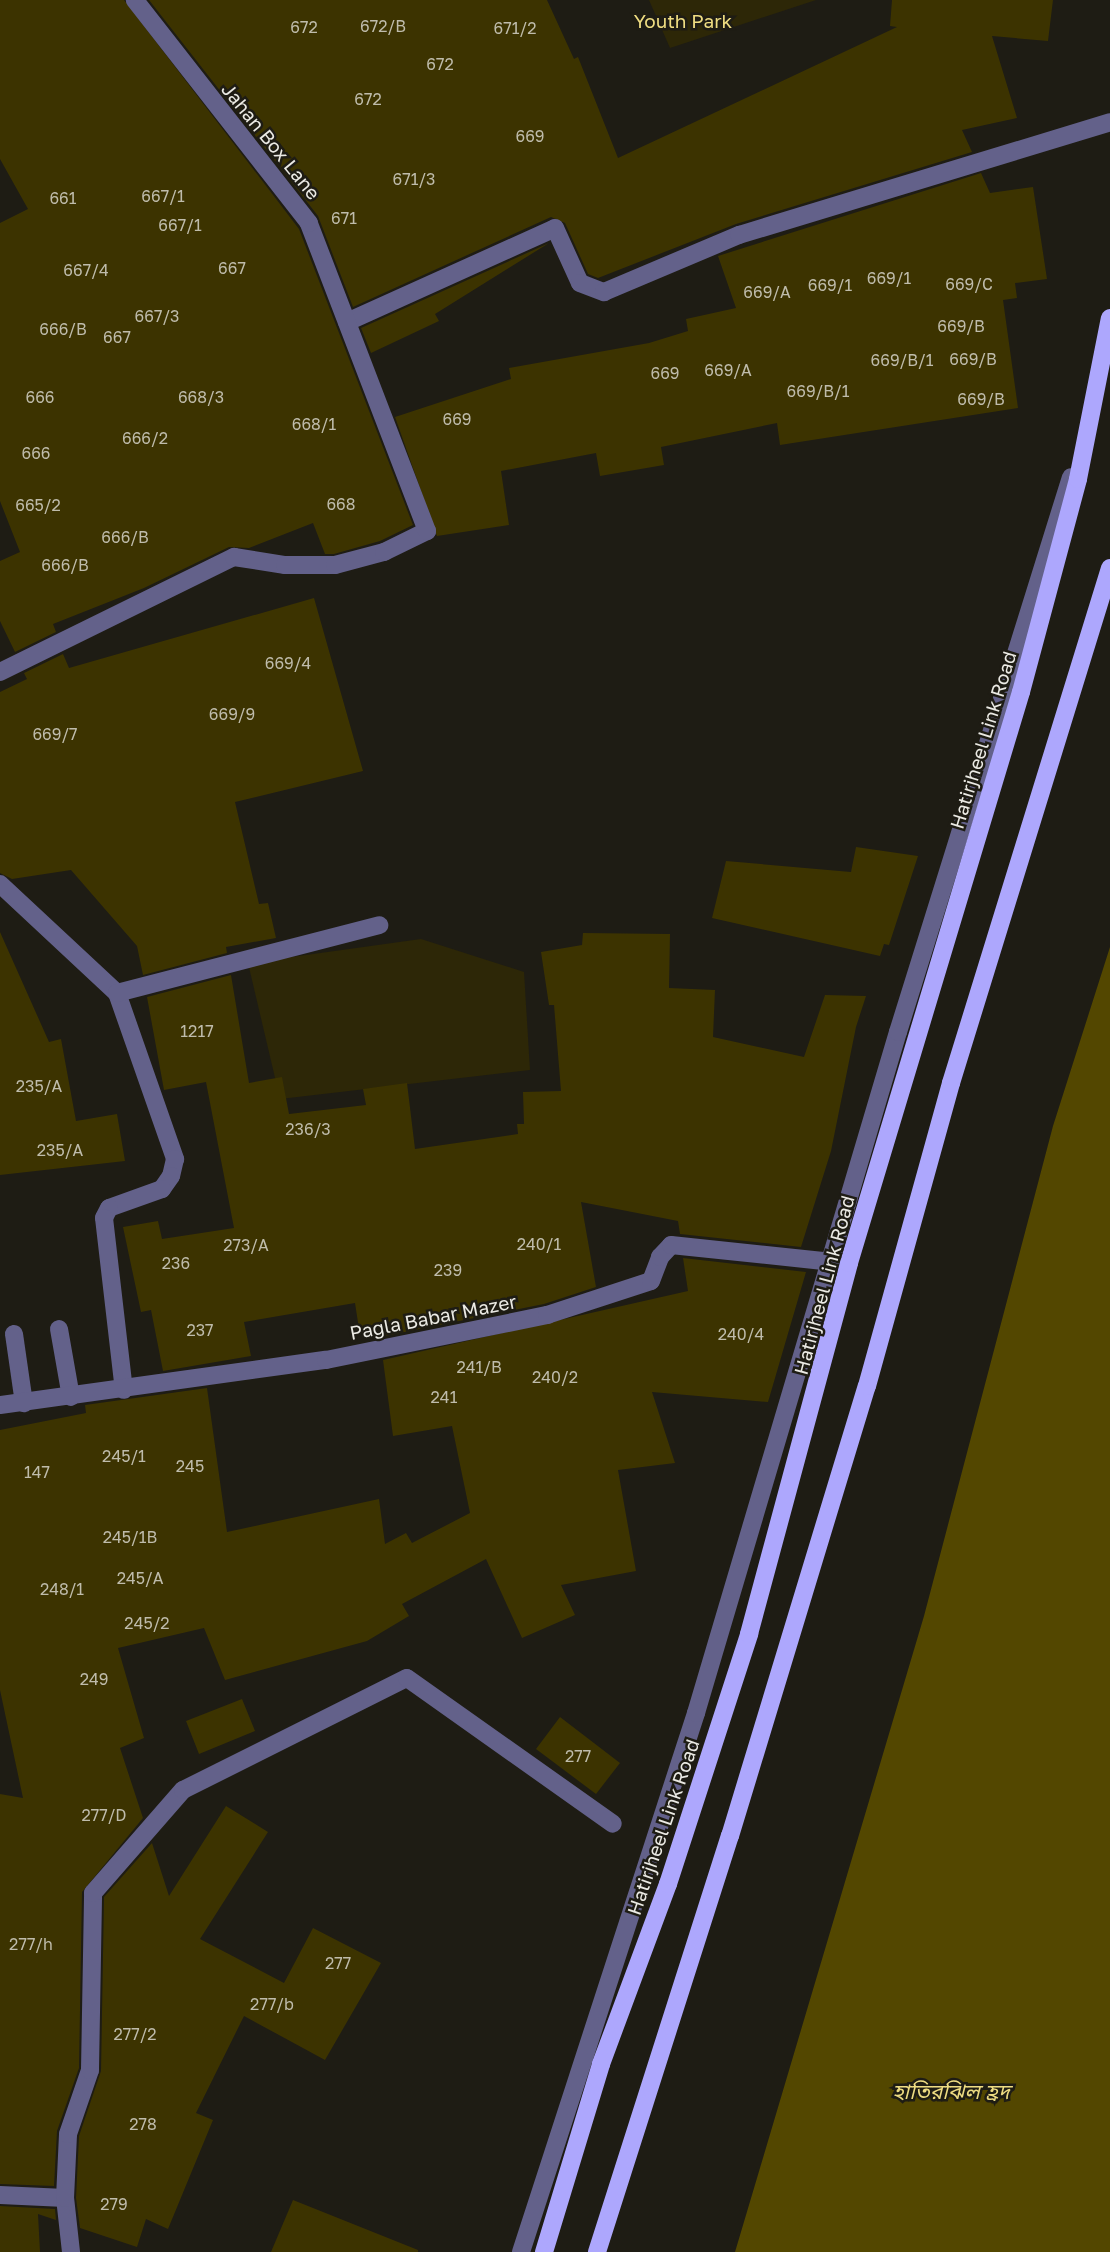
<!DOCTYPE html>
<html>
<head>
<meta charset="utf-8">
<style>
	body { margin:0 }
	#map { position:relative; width:1110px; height:2252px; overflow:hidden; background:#1e1c14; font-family:"Golos Text","Noto Sans Bengali",sans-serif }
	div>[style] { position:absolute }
	.green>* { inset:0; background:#2d2707 }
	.water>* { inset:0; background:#534700 }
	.building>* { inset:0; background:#3c3300 }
	.minor>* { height:18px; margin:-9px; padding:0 9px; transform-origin:9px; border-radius:9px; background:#63618a }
	.major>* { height:18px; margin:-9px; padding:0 9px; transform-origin:9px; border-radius:9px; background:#ada7fd }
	span { translate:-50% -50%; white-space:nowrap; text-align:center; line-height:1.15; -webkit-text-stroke:5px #1e1c14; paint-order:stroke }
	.number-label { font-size:16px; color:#bfbcab }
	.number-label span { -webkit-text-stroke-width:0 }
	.park-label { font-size:19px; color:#efdd82 }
	.street-label { font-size:19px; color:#ebeae4 }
	.water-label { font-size:21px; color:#eedc82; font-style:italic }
</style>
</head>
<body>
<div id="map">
	<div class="green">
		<i style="clip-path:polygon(649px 0,816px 0,670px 48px)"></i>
		<i style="clip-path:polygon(421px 939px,524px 972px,530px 1070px,280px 1099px,248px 963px)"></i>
	</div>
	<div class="water">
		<i style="clip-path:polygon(1110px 947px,1110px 2252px,735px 2252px,924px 1616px,1053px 1126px)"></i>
	</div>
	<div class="building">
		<i style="clip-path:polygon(0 0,124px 0,299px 229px,413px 525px,380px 541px,334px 554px,325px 554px,313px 523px,249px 548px,229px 547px,144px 588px,53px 624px,56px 632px,15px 652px,0 621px,0 561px,20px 552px,0 501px,0 223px,28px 209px,0 159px)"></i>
		<i style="clip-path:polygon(149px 0,547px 0,574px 59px,578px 57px,618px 158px,897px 27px,890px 26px,892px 0,1053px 0,1048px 41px,992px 36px,1017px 118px,962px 130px,972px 152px,736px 224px,598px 278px,588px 274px,565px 223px,551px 217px,353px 307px,318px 216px)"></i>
		<i style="clip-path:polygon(981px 173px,990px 193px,1033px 187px,1047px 279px,1015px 283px,1017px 298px,1003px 300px,1018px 408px,780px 445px,777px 423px,661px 447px,664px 465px,600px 476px,596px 453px,501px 471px,509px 525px,437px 536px,395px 417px,511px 379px,509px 368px,649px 343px,688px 331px,686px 319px,736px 308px,718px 256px)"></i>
		<i style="clip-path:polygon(549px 243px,435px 314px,439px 321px,371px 353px,361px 328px)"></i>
		<i style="clip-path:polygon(314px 598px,363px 771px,235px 802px,259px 904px,268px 903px,276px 938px,226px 947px,227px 953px,143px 975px,137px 946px,71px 870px,12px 879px,0 873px,0 692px,27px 679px,24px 673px,63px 654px,69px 668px)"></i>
		<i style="clip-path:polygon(856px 847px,918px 856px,889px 945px,884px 944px,880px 956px,712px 918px,726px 861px,851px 872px)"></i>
		<i style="clip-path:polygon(0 932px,49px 1042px,61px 1039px,76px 1121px,117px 1114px,125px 1161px,0 1175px)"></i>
		<i style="clip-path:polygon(583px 933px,670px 934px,669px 988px,715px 990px,713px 1037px,804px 1057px,825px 995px,866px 996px,856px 1027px,831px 1151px,801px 1247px,680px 1234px,678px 1221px,581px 1202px,596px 1287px,544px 1304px,380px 1337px,378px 1326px,359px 1329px,355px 1303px,244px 1322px,251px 1356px,163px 1371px,151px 1310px,141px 1312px,123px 1227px,158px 1221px,162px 1239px,234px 1228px,206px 1082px,164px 1090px,147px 997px,231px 975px,249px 1083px,282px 1077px,289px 1114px,366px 1105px,363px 1089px,407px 1083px,415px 1149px,518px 1134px,517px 1124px,524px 1124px,523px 1092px,561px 1091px,554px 1005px,549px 1005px,541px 952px,582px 945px)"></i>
		<i style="clip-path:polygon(683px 1258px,806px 1272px,768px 1402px,652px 1392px,675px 1463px,618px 1470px,636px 1571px,561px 1585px,575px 1615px,522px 1638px,486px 1559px,402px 1604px,409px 1616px,367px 1641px,225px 1680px,204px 1628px,118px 1648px,144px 1738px,120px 1748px,143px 1818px,82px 1892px,79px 2068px,57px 2131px,54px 2186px,0 2184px,0 1794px,23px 1798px,0 1690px,0 1430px,86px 1413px,85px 1405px,207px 1388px,227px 1532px,379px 1499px,385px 1544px,406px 1533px,412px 1543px,470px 1513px,452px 1426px,393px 1436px,383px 1360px,688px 1291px)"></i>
		<i style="clip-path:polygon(242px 1699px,255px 1731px,199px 1754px,186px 1721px)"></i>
		<i style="clip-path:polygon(560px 1717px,620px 1763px,596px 1794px,536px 1749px)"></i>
		<i style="clip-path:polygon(226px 1806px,268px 1832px,200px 1939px,284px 1983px,313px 1928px,381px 1963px,325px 2060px,244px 2016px,196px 2113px,213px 2120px,168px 2229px,146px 2219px,137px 2247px,80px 2228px,76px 2198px,79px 2136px,101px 2071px,104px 1897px,152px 1843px,169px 1896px)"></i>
		<i style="clip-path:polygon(293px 2200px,418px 2250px,418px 2252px,271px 2252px)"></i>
		<i style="clip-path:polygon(0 2206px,55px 2209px,56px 2220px,38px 2214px,40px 2252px,0 2252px)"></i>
	</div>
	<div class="minor">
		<i style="left:347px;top:322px;width:228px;rotate:-24.3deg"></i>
		<i style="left:555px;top:228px;width:60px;rotate:65.6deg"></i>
		<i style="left:580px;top:283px;width:26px;rotate:21deg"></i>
		<i style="left:604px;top:292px;width:147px;rotate:-22.9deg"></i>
		<i style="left:739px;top:235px;width:388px;rotate:-16.9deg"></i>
		<i style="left:0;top:672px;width:261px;rotate:-26.2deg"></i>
		<i style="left:234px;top:557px;width:52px;rotate:8.9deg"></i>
		<i style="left:285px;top:565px;width:50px"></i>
		<i style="left:335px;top:565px;width:51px;rotate:-14.9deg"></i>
		<i style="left:384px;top:552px;width:48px;rotate:-26deg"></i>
		<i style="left:427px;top:531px;width:330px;rotate:-111deg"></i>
		<i style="left:309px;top:223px;width:283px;rotate:-128deg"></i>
		<i style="left:0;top:884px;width:160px;rotate:43deg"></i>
		<i style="left:117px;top:993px;width:176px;rotate:70.7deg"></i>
		<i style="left:175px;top:1159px;width:17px;rotate:103deg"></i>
		<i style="left:171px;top:1176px;width:16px;rotate:125deg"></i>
		<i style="left:162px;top:1189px;width:56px;rotate:160.3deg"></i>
		<i style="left:109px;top:1208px;width:11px;rotate:117deg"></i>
		<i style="left:104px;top:1218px;width:173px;rotate:83.4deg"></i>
		<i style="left:117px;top:993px;width:271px;rotate:-14.5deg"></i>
		<i style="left:59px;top:1329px;width:69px;rotate:80deg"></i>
		<i style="left:14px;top:1334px;width:70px;rotate:81.8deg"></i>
		<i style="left:0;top:1405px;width:329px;rotate:-7.9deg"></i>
		<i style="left:326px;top:1360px;width:226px;rotate:-11.5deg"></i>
		<i style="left:547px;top:1315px;width:109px;rotate:-18.1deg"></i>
		<i style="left:651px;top:1281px;width:26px;rotate:-69deg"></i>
		<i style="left:660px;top:1257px;width:16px;rotate:-47deg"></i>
		<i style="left:671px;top:1245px;width:172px;rotate:6deg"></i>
		<i style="left:0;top:2195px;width:65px;rotate:2.6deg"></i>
		<i style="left:71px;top:2252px;width:54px;rotate:-96.3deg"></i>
		<i style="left:65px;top:2198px;width:64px;rotate:-87.3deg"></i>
		<i style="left:68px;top:2134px;width:68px;rotate:-71deg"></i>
		<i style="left:90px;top:2070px;width:177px;rotate:-89deg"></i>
		<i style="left:93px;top:1893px;width:137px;rotate:-48.9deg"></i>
		<i style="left:183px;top:1790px;width:250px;rotate:-26.6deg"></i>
		<i style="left:407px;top:1678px;width:252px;rotate:35.3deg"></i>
		<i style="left:521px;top:2252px;width:567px;rotate:-72.01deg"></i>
		<i style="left:696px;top:1713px;width:710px;rotate:-73.48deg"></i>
		<i style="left:898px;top:1032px;width:581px;rotate:-72.69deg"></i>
	</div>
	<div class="major">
		<i style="left:544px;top:2252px;width:196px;rotate:-73.1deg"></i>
		<i style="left:601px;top:2064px;width:192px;rotate:-69.6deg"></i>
		<i style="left:668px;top:1884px;width:263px;rotate:-72deg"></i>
		<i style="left:749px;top:1634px;width:384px;rotate:-74.9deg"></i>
		<i style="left:849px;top:1263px;width:596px;rotate:-73.24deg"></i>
		<i style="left:1021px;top:692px;width:220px;rotate:-75deg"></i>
		<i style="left:1078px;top:479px;width:164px;rotate:-78.8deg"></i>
		<i style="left:597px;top:2252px;width:437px;rotate:-72.3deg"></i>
		<i style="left:730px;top:1836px;width:470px;rotate:-73.1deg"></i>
		<i style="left:867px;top:1386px;width:314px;rotate:-74.5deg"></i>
		<i style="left:951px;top:1083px;width:539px;rotate:-72.84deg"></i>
	</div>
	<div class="number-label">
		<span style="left:383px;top:26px">672/B</span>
		<span style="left:304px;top:27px">672</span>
		<span style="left:515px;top:28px">671/2</span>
		<span style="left:440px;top:64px">672</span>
		<span style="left:368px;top:99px">672</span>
		<span style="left:530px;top:136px">669</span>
		<span style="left:414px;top:179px">671/3</span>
		<span style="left:163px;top:196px">667/1</span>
		<span style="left:63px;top:198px">661</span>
		<span style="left:344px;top:218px">671</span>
		<span style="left:180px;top:225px">667/1</span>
		<span style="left:232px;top:268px">667</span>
		<span style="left:86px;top:270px">667/4</span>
		<span style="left:889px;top:278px">669/1</span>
		<span style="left:969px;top:284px">669/C</span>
		<span style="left:830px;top:285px">669/1</span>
		<span style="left:767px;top:292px">669/A</span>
		<span style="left:157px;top:316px">667/3</span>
		<span style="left:961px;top:326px">669/B</span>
		<span style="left:63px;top:329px">666/B</span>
		<span style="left:117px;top:337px">667</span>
		<span style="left:973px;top:359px">669/B</span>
		<span style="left:902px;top:360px">669/B/1</span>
		<span style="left:728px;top:370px">669/A</span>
		<span style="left:665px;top:373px">669</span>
		<span style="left:818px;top:391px">669/B/1</span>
		<span style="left:40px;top:397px">666</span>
		<span style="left:201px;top:397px">668/3</span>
		<span style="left:981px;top:399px">669/B</span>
		<span style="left:457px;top:419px">669</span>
		<span style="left:314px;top:424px">668/1</span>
		<span style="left:145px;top:438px">666/2</span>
		<span style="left:36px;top:453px">666</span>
		<span style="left:341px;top:504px">668</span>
		<span style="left:38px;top:505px">665/2</span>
		<span style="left:125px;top:537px">666/B</span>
		<span style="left:65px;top:565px">666/B</span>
		<span style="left:288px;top:663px">669/4</span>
		<span style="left:232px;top:714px">669/9</span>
		<span style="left:55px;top:734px">669/7</span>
		<span style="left:197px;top:1031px">1217</span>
		<span style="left:39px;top:1086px">235/A</span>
		<span style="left:308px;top:1129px">236/3</span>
		<span style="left:60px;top:1150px">235/A</span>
		<span style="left:539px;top:1244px">240/1</span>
		<span style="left:246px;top:1245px">273/A</span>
		<span style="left:176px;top:1263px">236</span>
		<span style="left:448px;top:1270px">239</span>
		<span style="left:200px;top:1330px">237</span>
		<span style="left:741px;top:1334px">240/4</span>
		<span style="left:479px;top:1367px">241/B</span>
		<span style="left:555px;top:1377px">240/2</span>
		<span style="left:444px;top:1397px">241</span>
		<span style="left:124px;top:1456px">245/1</span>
		<span style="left:190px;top:1466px">245</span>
		<span style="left:37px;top:1472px">147</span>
		<span style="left:130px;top:1537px">245/1B</span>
		<span style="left:140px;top:1578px">245/A</span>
		<span style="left:62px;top:1589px">248/1</span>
		<span style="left:147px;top:1623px">245/2</span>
		<span style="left:94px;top:1679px">249</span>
		<span style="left:578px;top:1756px">277</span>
		<span style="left:104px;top:1815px">277/D</span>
		<span style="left:31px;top:1944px">277/h</span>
		<span style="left:338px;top:1963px">277</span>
		<span style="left:272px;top:2004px">277/b</span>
		<span style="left:135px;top:2034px">277/2</span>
		<span style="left:143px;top:2124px">278</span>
		<span style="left:114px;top:2204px">279</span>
	</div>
	<div class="park-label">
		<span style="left:683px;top:21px">Youth Park</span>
	</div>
	<div class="street-label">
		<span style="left:271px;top:141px;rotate:51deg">Jahan Box Lane</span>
		<span style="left:983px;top:740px;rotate:-73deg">Hatirjheel Link Road</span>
		<span style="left:824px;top:1285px;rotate:-75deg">Hatirjheel Link Road</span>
		<span style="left:433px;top:1317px;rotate:-11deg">Pagla Babar Mazer</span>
		<span style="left:663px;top:1827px;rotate:-71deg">Hatirjheel Link Road</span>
	</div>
	<div class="water-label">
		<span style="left:951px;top:2091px">হাতিরঝিল হ্রদ</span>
	</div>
</div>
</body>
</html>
